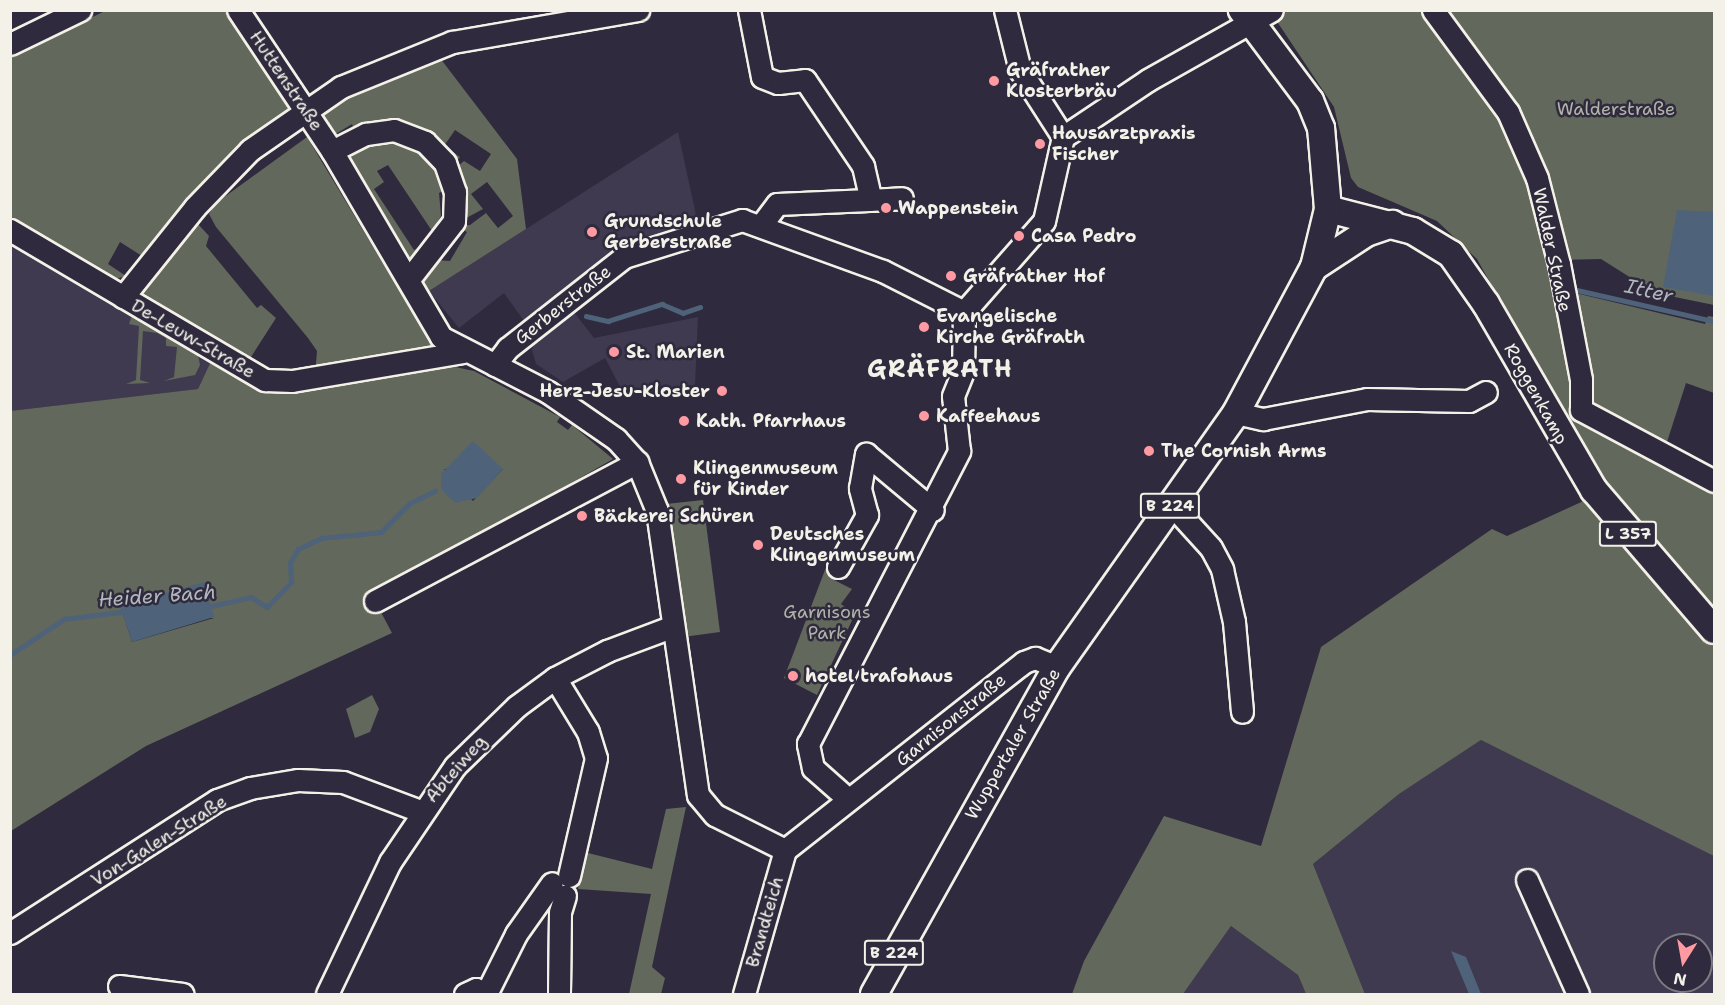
<!DOCTYPE html>
<html>
<head>
<meta charset="utf-8">
<style>
	body { margin:0 }
	#map { position:relative; width:1725px; height:1005px; overflow:hidden; background:#2f2a3d; font-family:"Shantell Sans",sans-serif }
	div>[style] { position:absolute }
	.built>* { inset:0; background:#3f3a50 }
	.green>* { inset:0; background:#62685b }
	.water>* { inset:0; background:#4e6279 }
	.stream>* { height:4.5px; margin:-2.25px; padding:0 2.25px; transform-origin:2.25px; border-radius:2.25px; background:#4e6279 }
	.roads { filter:drop-shadow(2px 0 #f4f1e8) drop-shadow(-2px 0 #f4f1e8) drop-shadow(0 2px #f4f1e8) drop-shadow(0 -2px #f4f1e8) }
	.minor>* { height:21px; margin:-10.5px; padding:0 10.5px; transform-origin:10.5px; border-radius:10.5px; background:#2f2a3d }
	.major>* { height:26px; margin:-13px; padding:0 13px; transform-origin:13px; border-radius:13px; background:#2f2a3d }
	.dots>* { width:16px; height:16px; translate:-50% -50%; box-sizing:border-box; border:3px solid #2f2a3d; border-radius:50% }
	span { translate:-50% -50%; white-space:nowrap; text-align:center; line-height:1.15; -webkit-text-stroke:5px #2f2a3d; paint-order:stroke }
	.shield-label span { padding:2px 4px; background:#2f2a3d; border:2px solid; border-radius:4px; -webkit-text-stroke-width:0 }
	.shield-label { font-size:16px; color:#f4f1e8; font-weight:700 }
	.poi-label { font-size:18px; color:#f4f1e8; font-weight:700 }
	.left { translate:0 -50%; text-align:left }
	.right { translate:-100% -50%; text-align:right }
	.street-label { font-size:18px; color:#f4f1e8 }
	.park-label { font-size:18px; color:#b2b3a9 }
	.water-label { font-size:20px; color:#b2b8bc; font-style:italic }
	.district-label { font-size:24px; color:#f4f1e8; font-weight:700; letter-spacing:1.5px }
	.frame { position:absolute; inset:0; border:12px solid #f4f1e8; pointer-events:none }
	.north { position:absolute; left:1653px; top:933px; width:60px; height:60px; box-sizing:border-box; background:#2f2a3d; border:2px solid #7e7a81; border-radius:50%; rotate:191deg; font-size:16px; font-weight:700; line-height:24px; text-align:center; color:#f4f1e8 }
	.north::after { content:''; display:block; margin:auto; width:21px; height:27px; background:#ff9aa2; clip-path:polygon(50% 0,100% 100%,50% 72%,0 100%) }
</style>
</head>
<body>
<div id="map">
	<div class="built">
		<i style="clip-path:polygon(678px 132px,698px 224px,651px 235px,612px 252px,524px 321px,504px 293px,459px 328px,429px 291px)"></i>
		<i style="clip-path:polygon(10px 242px,212px 359px,198px 389px,11px 411px)"></i>
		<i style="clip-path:polygon(570px 307px,594px 338px,698px 317px,695px 385px,625px 396px,605px 358px,563px 382px,536px 364px,532px 350px,536px 338px)"></i>
		<i style="clip-path:polygon(evenodd,1481px 740px,1713px 853px,1714px 994px,1365px 994px,1313px 864px,1399px 794px,1481px 740px,1665px 945px,1701px 945px,1701px 981px,1665px 981px,1665px 945px)"></i>
		<i style="clip-path:polygon(1231px 926px,1298px 975px,1306px 994px,1183px 994px)"></i>
	</div>
	<div class="green">
		<i style="clip-path:polygon(105px 11px,229px 11px,291px 108px,206px 180px,142px 256px,120px 242px,108px 264px,126px 276px,116px 279px,11px 219px,10px 57px)"></i>
		<i style="clip-path:polygon(1270px 11px,1431px 11px,1503px 113px,1528px 176px,1579px 395px,1714px 491px,1714px 616px,1600px 482px,1477px 259px,1437px 221px,1358px 187px,1351px 178px,1334px 107px)"></i>
		<i style="clip-path:polygon(1436px 11px,1714px 11px,1714px 305px,1655px 293px,1601px 259px,1557px 260px,1539px 179px)"></i>
		<i style="clip-path:polygon(440px 58px,517px 159px,526px 229px,429px 291px,421px 278px,435px 260px,450px 261px,467px 232px,456px 226px,470px 225px,486px 213px,498px 228px,513px 216px,487px 182px,471px 194px,483px 209px,457px 223px,453px 170px,464px 161px,480px 171px,491px 154px,455px 130px,444px 146px,460px 157px,451px 168px,427px 139px,355px 133px,352px 124px,331px 137px,318px 112px,388px 76px)"></i>
		<i style="clip-path:polygon(307px 137px,431px 343px,428px 352px,315px 375px,317px 351px,308px 338px,216px 227px,209px 214px,216px 203px)"></i>
		<i style="clip-path:polygon(379px 140px,413px 146px,432px 158px,449px 188px,439px 193px,441px 216px,432px 231px,388px 165px,377px 171px,384px 182px,374px 189px,414px 250px,420px 247px,426px 259px,414px 269px,343px 157px)"></i>
		<i style="clip-path:polygon(198px 224px,209px 236px,206px 246px,257px 308px,261px 305px,276px 318px,251px 357px,242px 361px,141px 296px)"></i>
		<i style="clip-path:polygon(1571px 292px,1705px 324px,1708px 316px,1714px 317px,1714px 393px,1686px 383px,1666px 445px,1590px 402px)"></i>
		<i style="clip-path:polygon(133px 312px,197px 350px,200px 365px,195px 375px,164px 381px,174px 377px,177px 347px,166px 346px,166px 338px,157px 333px,143px 331px,140px 380px,150px 383px,126px 384px,136px 380px,139px 326px,129px 324px)"></i>
		<i style="clip-path:polygon(evenodd,212px 359px,249px 381px,455px 367px,474px 371px,560px 417px,557px 422px,568px 430px,572px 425px,613px 459px,373px 597px,392px 633px,146px 746px,11px 831px,10px 411px,198px 389px,212px 359px,444px 469px,503px 469px,473px 501px,444px 469px,212px 359px,122px 611px,214px 618px,132px 642px,122px 611px)"></i>
		<i style="clip-path:polygon(1590px 498px,1714px 638px,1714px 856px,1481px 740px,1399px 794px,1313px 864px,1365px 994px,1306px 994px,1298px 975px,1231px 926px,1183px 994px,1072px 994px,1084px 961px,1164px 816px,1261px 846px,1321px 647px,1492px 529px,1507px 536px)"></i>
		<i style="clip-path:polygon(703px 500px,720px 632px,683px 637px,666px 504px)"></i>
		<i style="clip-path:polygon(828px 562px,837px 566px,830px 578px,852px 589px,841px 604px,855px 614px,817px 695px,784px 678px)"></i>
		<i style="clip-path:polygon(372px 695px,379px 709px,370px 732px,355px 738px,346px 709px)"></i>
		<i style="clip-path:polygon(686px 807px,652px 967px,665px 978px,661px 994px,629px 994px,651px 894px,578px 889px,584px 852px,652px 869px,666px 809px)"></i>
	</div>
	<div class="water">
		<i style="clip-path:polygon(1677px 210px,1714px 212px,1714px 296px,1663px 287px)"></i>
		<i style="clip-path:polygon(473px 441px,503px 469px,477px 498px,455px 503px,441px 489px,441px 474px)"></i>
		<i style="clip-path:polygon(204px 582px,214px 617px,132px 642px,120px 606px)"></i>
		<i style="clip-path:polygon(1451px 951px,1466px 957px,1481px 994px,1469px 994px)"></i>
	</div>
	<div class="stream">
		<i style="left:1577px;top:290px;width:140px;rotate:12.8deg"></i>
		<i style="left:586px;top:316px;width:23px;rotate:13deg"></i>
		<i style="left:608px;top:321px;width:57px;rotate:-17.5deg"></i>
		<i style="left:662px;top:304px;width:23px;rotate:23deg"></i>
		<i style="left:683px;top:313px;width:18px;rotate:-19deg"></i>
		<i style="left:207px;top:607px;width:45px;rotate:-12.8deg"></i>
		<i style="left:251px;top:597px;width:19px;rotate:32deg"></i>
		<i style="left:267px;top:607px;width:35px;rotate:-46deg"></i>
		<i style="left:291px;top:582px;width:19px;rotate:-93deg"></i>
		<i style="left:290px;top:563px;width:16px;rotate:-60deg"></i>
		<i style="left:298px;top:549px;width:26px;rotate:-25deg"></i>
		<i style="left:322px;top:538px;width:59px;rotate:-5.8deg"></i>
		<i style="left:381px;top:532px;width:41px;rotate:-45deg"></i>
		<i style="left:410px;top:503px;width:28px;rotate:-26deg"></i>
		<i style="left:10px;top:655px;width:65px;rotate:-33.7deg"></i>
		<i style="left:64px;top:619px;width:64px;rotate:-7.2deg"></i>
	</div>
	<div class="roads">
		<div class="minor">
			<i style="left:238px;top:10px;width:169px;rotate:56.3deg"></i>
			<i style="left:332px;top:151px;width:216px;rotate:59.6deg"></i>
			<i style="left:441px;top:337px;width:120px;rotate:27.2deg"></i>
			<i style="left:548px;top:392px;width:83px;rotate:34.7deg"></i>
			<i style="left:616px;top:439px;width:31px;rotate:48deg"></i>
			<i style="left:637px;top:462px;width:53px;rotate:67.8deg"></i>
			<i style="left:657px;top:511px;width:287px;rotate:81.8deg"></i>
			<i style="left:698px;top:795px;width:26px;rotate:50deg"></i>
			<i style="left:715px;top:815px;width:78px;rotate:26.6deg"></i>
			<i style="left:749px;top:10px;width:68px;rotate:79deg"></i>
			<i style="left:762px;top:77px;width:17px;rotate:21deg"></i>
			<i style="left:778px;top:83px;width:27px;rotate:-6deg"></i>
			<i style="left:805px;top:80px;width:104px;rotate:56deg"></i>
			<i style="left:863px;top:166px;width:28px;rotate:77deg"></i>
			<i style="left:869px;top:193px;width:7px;rotate:90deg"></i>
			<i style="left:869px;top:200px;width:92px;rotate:177.5deg"></i>
			<i style="left:777px;top:204px;width:25px;rotate:127deg"></i>
			<i style="left:1005px;top:10px;width:62px;rotate:76deg"></i>
			<i style="left:1020px;top:70px;width:80px;rotate:57.3deg"></i>
			<i style="left:1433px;top:10px;width:127px;rotate:53.7deg"></i>
			<i style="left:1508px;top:112px;width:72px;rotate:66.3deg"></i>
			<i style="left:1537px;top:178px;width:89px;rotate:75.7deg"></i>
			<i style="left:1559px;top:264px;width:117px;rotate:79.2deg"></i>
			<i style="left:1581px;top:379px;width:31px;rotate:90deg"></i>
			<i style="left:1581px;top:410px;width:151px;rotate:28.1deg"></i>
			<i style="left:10px;top:44px;width:78px;rotate:-25.9deg"></i>
			<i style="left:1063px;top:137px;width:102px;rotate:-33.8deg"></i>
			<i style="left:1148px;top:80px;width:142px;rotate:-29.4deg"></i>
			<i style="left:332px;top:151px;width:38px;rotate:-27deg"></i>
			<i style="left:366px;top:134px;width:28px;rotate:-8deg"></i>
			<i style="left:394px;top:130px;width:33px;rotate:21deg"></i>
			<i style="left:425px;top:142px;width:29px;rotate:46deg"></i>
			<i style="left:445px;top:163px;width:31px;rotate:71deg"></i>
			<i style="left:455px;top:192px;width:29px;rotate:92deg"></i>
			<i style="left:454px;top:221px;width:73px;rotate:127.8deg"></i>
			<i style="left:869px;top:200px;width:33px;rotate:-3deg"></i>
			<i style="left:10px;top:230px;width:296px;rotate:30.5deg"></i>
			<i style="left:265px;top:380px;width:27px;rotate:2deg"></i>
			<i style="left:292px;top:381px;width:174px;rotate:-9.6deg"></i>
			<i style="left:123px;top:297px;width:115px;rotate:-51.3deg"></i>
			<i style="left:195px;top:207px;width:79px;rotate:-46deg"></i>
			<i style="left:250px;top:150px;width:111px;rotate:-34.7deg"></i>
			<i style="left:341px;top:87px;width:120px;rotate:-22.1deg"></i>
			<i style="left:452px;top:42px;width:189px;rotate:-9.8deg"></i>
			<i style="left:964px;top:312px;width:121px;rotate:-48.7deg"></i>
			<i style="left:1044px;top:221px;width:86px;rotate:-77.3deg"></i>
			<i style="left:495px;top:365px;width:21px;rotate:-53deg"></i>
			<i style="left:508px;top:348px;width:147px;rotate:-38.1deg"></i>
			<i style="left:624px;top:257px;width:124px;rotate:-17.4deg"></i>
			<i style="left:742px;top:220px;width:150px;rotate:19.9deg"></i>
			<i style="left:883px;top:271px;width:91px;rotate:26.8deg"></i>
			<i style="left:1236px;top:413px;width:28px;rotate:13deg"></i>
			<i style="left:1263px;top:419px;width:106px;rotate:-10.9deg"></i>
			<i style="left:1367px;top:399px;width:102px;rotate:1.1deg"></i>
			<i style="left:1469px;top:401px;width:19px;rotate:-28deg"></i>
			<i style="left:866px;top:454px;width:87px;rotate:39.9deg"></i>
			<i style="left:1171px;top:504px;width:59px;rotate:47.7deg"></i>
			<i style="left:1211px;top:548px;width:24px;rotate:62deg"></i>
			<i style="left:1222px;top:569px;width:54px;rotate:77.2deg"></i>
			<i style="left:1234px;top:622px;width:90px;rotate:84.9deg"></i>
			<i style="left:838px;top:567px;width:60px;rotate:-60.9deg"></i>
			<i style="left:867px;top:515px;width:28px;rotate:-105deg"></i>
			<i style="left:860px;top:488px;width:35px;rotate:-80deg"></i>
			<i style="left:375px;top:601px;width:297px;rotate:-27.9deg"></i>
			<i style="left:555px;top:678px;width:63px;rotate:58.6deg"></i>
			<i style="left:588px;top:732px;width:27px;rotate:73deg"></i>
			<i style="left:596px;top:758px;width:121px;rotate:102.9deg"></i>
			<i style="left:848px;top:799px;width:47px;rotate:-138.5deg"></i>
			<i style="left:813px;top:768px;width:25px;rotate:-102deg"></i>
			<i style="left:808px;top:744px;width:330px;rotate:-62.7deg"></i>
			<i style="left:959px;top:451px;width:55px;rotate:-96.2deg"></i>
			<i style="left:953px;top:396px;width:27px;rotate:-68deg"></i>
			<i style="left:963px;top:371px;width:59px;rotate:-89deg"></i>
			<i style="left:785px;top:850px;width:304px;rotate:-38.2deg"></i>
			<i style="left:1024px;top:662px;width:12px;rotate:-20deg"></i>
			<i style="left:1035px;top:658px;width:24px;rotate:22deg"></i>
			<i style="left:1527px;top:880px;width:125px;rotate:65.9deg"></i>
			<i style="left:10px;top:933px;width:246px;rotate:-32.7deg"></i>
			<i style="left:217px;top:800px;width:35px;rotate:-20deg"></i>
			<i style="left:250px;top:788px;width:49px;rotate:-9.5deg"></i>
			<i style="left:298px;top:780px;width:45px;rotate:2.5deg"></i>
			<i style="left:343px;top:782px;width:82px;rotate:20.6deg"></i>
			<i style="left:119px;top:986px;width:64px;rotate:7.2deg"></i>
			<i style="left:327px;top:994px;width:146px;rotate:-64.5deg"></i>
			<i style="left:390px;top:862px;width:116px;rotate:-55.9deg"></i>
			<i style="left:455px;top:766px;width:86px;rotate:-44.1deg"></i>
			<i style="left:517px;top:706px;width:47px;rotate:-36.4deg"></i>
			<i style="left:555px;top:678px;width:59px;rotate:-27.4deg"></i>
			<i style="left:607px;top:651px;width:68px;rotate:-20.6deg"></i>
			<i style="left:465px;top:994px;width:12px;rotate:-24deg"></i>
			<i style="left:476px;top:989px;width:11px;rotate:27deg"></i>
			<i style="left:486px;top:994px;width:67px;rotate:-63.4deg"></i>
			<i style="left:516px;top:934px;width:62px;rotate:-54.8deg"></i>
			<i style="left:559px;top:994px;width:82px;rotate:-89.3deg"></i>
			<i style="left:560px;top:912px;width:17px;rotate:-73deg"></i>
			<i style="left:744px;top:994px;width:150px;rotate:-74.1deg"></i>
		</div>
		<div class="major">
			<i style="left:1328px;top:209px;width:88px;rotate:14.5deg"></i>
			<i style="left:1413px;top:231px;width:44px;rotate:31.2deg"></i>
			<i style="left:1451px;top:254px;width:61px;rotate:55deg"></i>
			<i style="left:1486px;top:304px;width:215px;rotate:59.9deg"></i>
			<i style="left:1594px;top:490px;width:184px;rotate:49.4deg"></i>
			<i style="left:1314px;top:267px;width:62px;rotate:-33.2deg"></i>
			<i style="left:1366px;top:233px;width:28px;rotate:-19deg"></i>
			<i style="left:874px;top:994px;width:375px;rotate:-60.8deg"></i>
			<i style="left:1057px;top:667px;width:311px;rotate:-54.8deg"></i>
			<i style="left:1236px;top:413px;width:166px;rotate:-61.9deg"></i>
			<i style="left:1314px;top:267px;width:60px;rotate:-76.4deg"></i>
			<i style="left:1328px;top:209px;width:81px;rotate:-94.9deg"></i>
			<i style="left:1321px;top:128px;width:29px;rotate:-112deg"></i>
			<i style="left:1310px;top:101px;width:114px;rotate:-126.8deg"></i>
		</div>
	</div>
	<div class="dots">
		<i style="left:994px;top:81px;background:#ff9aa2"></i>
		<i style="left:1040px;top:144px;background:#ff9aa2"></i>
		<i style="left:886px;top:208px;background:#ff9aa2"></i>
		<i style="left:592px;top:232px;background:#ff9aa2"></i>
		<i style="left:1019px;top:236px;background:#ff9aa2"></i>
		<i style="left:951px;top:276px;background:#ff9aa2"></i>
		<i style="left:924px;top:327px;background:#ff9aa2"></i>
		<i style="left:614px;top:352px;background:#ff9aa2"></i>
		<i style="left:722px;top:391px;background:#ff9aa2"></i>
		<i style="left:924px;top:416px;background:#ff9aa2"></i>
		<i style="left:684px;top:421px;background:#ff9aa2"></i>
		<i style="left:1149px;top:451px;background:#ff9aa2"></i>
		<i style="left:681px;top:479px;background:#ff9aa2"></i>
		<i style="left:582px;top:516px;background:#ff9aa2"></i>
		<i style="left:758px;top:545px;background:#ff9aa2"></i>
		<i style="left:793px;top:676px;background:#ff9aa2"></i>
	</div>
	<div class="shield-label">
		<span style="left:1170px;top:506px">B 224</span>
		<span style="left:1628px;top:534px">L 357</span>
		<span style="left:894px;top:953px">B 224</span>
	</div>
	<div class="poi-label">
		<span class="left" style="left:1006px;top:81px">Gräfrather<br>Klosterbräu</span>
		<span class="left" style="left:1052px;top:144px">Hausarztpraxis<br>Fischer</span>
		<span class="left" style="left:898px;top:208px">Wappenstein</span>
		<span class="left" style="left:604px;top:232px">Grundschule<br>Gerberstraße</span>
		<span class="left" style="left:1031px;top:236px">Casa Pedro</span>
		<span class="left" style="left:963px;top:276px">Gräfrather Hof</span>
		<span class="left" style="left:936px;top:327px">Evangelische<br>Kirche Gräfrath</span>
		<span class="left" style="left:626px;top:352px">St. Marien</span>
		<span class="right" style="left:710px;top:391px">Herz-Jesu-Kloster</span>
		<span class="left" style="left:936px;top:416px">Kaffeehaus</span>
		<span class="left" style="left:696px;top:421px">Kath. Pfarrhaus</span>
		<span class="left" style="left:1161px;top:451px">The Cornish Arms</span>
		<span class="left" style="left:693px;top:479px">Klingenmuseum<br>für Kinder</span>
		<span class="left" style="left:594px;top:516px">Bäckerei Schüren</span>
		<span class="left" style="left:770px;top:545px">Deutsches<br>Klingenmuseum</span>
		<span class="left" style="left:805px;top:676px">hotel trafohaus</span>
	</div>
	<div class="street-label">
		<span style="left:286px;top:81px;rotate:56deg">Huttenstraße</span>
		<span style="left:1552px;top:250px;rotate:78deg">Walder Straße</span>
		<span style="left:563px;top:305px;rotate:-38deg">Gerberstraße</span>
		<span style="left:193px;top:339px;rotate:30deg">De-Leuw-Straße</span>
		<span style="left:1536px;top:394px;rotate:61deg">Roggenkamp</span>
		<span style="left:951px;top:720px;rotate:-39deg">Garnisonstraße</span>
		<span style="left:1013px;top:744px;rotate:-60deg">Wuppertaler Straße</span>
		<span style="left:456px;top:769px;rotate:-49deg">Abteiweg</span>
		<span style="left:159px;top:841px;rotate:-32deg">Von-Galen-Straße</span>
		<span style="left:765px;top:922px;rotate:-74deg">Brandteich</span>
	</div>
	<div class="park-label">
		<span style="left:1616px;top:109px">Walderstraße</span>
		<span style="left:827px;top:623px">Garnisons<br>Park</span>
	</div>
	<div class="water-label">
		<span style="left:1649px;top:291px;rotate:13deg">Itter</span>
		<span style="left:157px;top:596px;rotate:-4deg">Heider Bach</span>
	</div>
	<div class="district-label">
		<span style="left:940px;top:370px">GRÄFRATH</span>
	</div>
	<div class="frame"></div>
	<div class="north">N</div>
</div>
</body>
</html>
